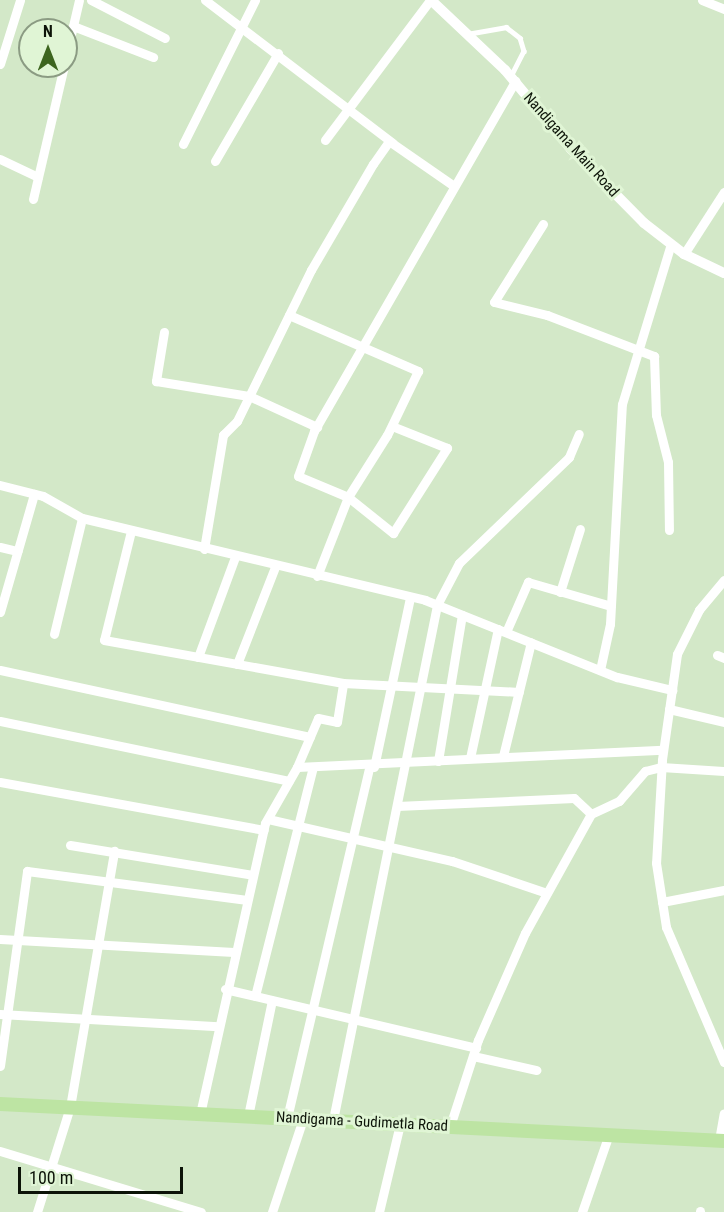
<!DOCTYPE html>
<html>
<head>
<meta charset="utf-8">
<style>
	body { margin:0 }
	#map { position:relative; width:724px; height:1212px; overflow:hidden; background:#d3e8c8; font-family:"Roboto Condensed",sans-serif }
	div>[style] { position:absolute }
	.service>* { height:4.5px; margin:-2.25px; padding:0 2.25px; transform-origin:2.25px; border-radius:2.25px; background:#fff }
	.minor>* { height:9px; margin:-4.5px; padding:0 4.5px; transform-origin:4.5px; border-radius:4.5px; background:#fff }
	.tertiary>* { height:10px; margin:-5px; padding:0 5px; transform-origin:5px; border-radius:5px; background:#fff }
	.primary>* { height:14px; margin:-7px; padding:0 7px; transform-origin:7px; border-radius:7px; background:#bde4a3 }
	span { translate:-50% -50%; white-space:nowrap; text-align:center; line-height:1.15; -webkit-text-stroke:6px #e0f5d5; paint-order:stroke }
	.street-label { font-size:15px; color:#0c1308 }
	.north { position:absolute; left:18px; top:18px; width:60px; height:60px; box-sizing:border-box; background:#e0f5d5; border:2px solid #8b9b83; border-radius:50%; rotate:0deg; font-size:16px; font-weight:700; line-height:24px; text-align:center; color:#0c1308 }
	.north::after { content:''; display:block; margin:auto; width:21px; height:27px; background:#3d651f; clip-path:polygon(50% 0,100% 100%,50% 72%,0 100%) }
	.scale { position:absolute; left:18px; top:1167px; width:165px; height:27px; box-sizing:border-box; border:3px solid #0c1308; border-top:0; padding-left:8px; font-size:18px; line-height:21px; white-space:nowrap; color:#0c1308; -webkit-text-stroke:4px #e0f5d5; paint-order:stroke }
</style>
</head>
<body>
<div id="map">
	<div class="service">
		<i style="left:467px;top:34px;width:40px;rotate:-10deg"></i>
		<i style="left:506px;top:27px;width:18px;rotate:38deg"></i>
		<i style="left:520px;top:38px;width:14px;rotate:73deg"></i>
		<i style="left:524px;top:51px;width:29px;rotate:117deg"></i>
	</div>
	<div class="minor">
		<i style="left:91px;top:0;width:83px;rotate:27.2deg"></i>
		<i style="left:205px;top:0;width:236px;rotate:37.3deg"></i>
		<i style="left:702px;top:0;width:24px;rotate:22deg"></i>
		<i style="left:73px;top:26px;width:86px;rotate:21.2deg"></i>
		<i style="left:66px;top:56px;width:57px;rotate:-76.9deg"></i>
		<i style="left:0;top:64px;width:67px;rotate:-72.6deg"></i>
		<i style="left:325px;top:140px;width:175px;rotate:-53.1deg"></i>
		<i style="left:183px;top:144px;width:161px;rotate:-63.4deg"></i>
		<i style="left:0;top:159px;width:42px;rotate:25.3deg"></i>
		<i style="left:215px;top:161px;width:125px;rotate:-59.7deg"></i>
		<i style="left:33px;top:199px;width:137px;rotate:-76.9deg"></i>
		<i style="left:543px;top:224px;width:92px;rotate:122.1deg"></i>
		<i style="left:494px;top:302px;width:55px;rotate:13.8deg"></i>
		<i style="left:547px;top:315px;width:115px;rotate:21deg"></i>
		<i style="left:654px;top:356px;width:59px;rotate:88.1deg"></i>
		<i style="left:656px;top:415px;width:49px;rotate:75.7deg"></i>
		<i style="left:668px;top:462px;width:68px;rotate:89.2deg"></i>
		<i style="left:684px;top:254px;width:74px;rotate:-57.2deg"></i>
		<i style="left:289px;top:315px;width:141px;rotate:23.5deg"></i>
		<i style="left:418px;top:371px;width:71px;rotate:115.8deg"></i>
		<i style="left:387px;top:435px;width:73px;rotate:122.2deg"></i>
		<i style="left:348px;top:497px;width:58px;rotate:38.7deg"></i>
		<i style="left:393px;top:533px;width:101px;rotate:-57.6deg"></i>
		<i style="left:447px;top:448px;width:59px;rotate:-158.2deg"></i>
		<i style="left:164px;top:332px;width:50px;rotate:99.3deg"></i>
		<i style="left:156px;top:381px;width:94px;rotate:9.2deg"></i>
		<i style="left:249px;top:396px;width:75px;rotate:24.5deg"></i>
		<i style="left:0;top:485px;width:44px;rotate:14.3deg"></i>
		<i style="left:43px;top:496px;width:45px;rotate:29.4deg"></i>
		<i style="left:82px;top:518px;width:353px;rotate:13.4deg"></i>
		<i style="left:425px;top:600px;width:207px;rotate:21.9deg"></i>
		<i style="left:617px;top:677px;width:57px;rotate:13.3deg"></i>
		<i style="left:131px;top:531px;width:112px;rotate:103.9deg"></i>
		<i style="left:104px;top:640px;width:243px;rotate:10.2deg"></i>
		<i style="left:343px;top:683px;width:176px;rotate:2.9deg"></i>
		<i style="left:0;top:547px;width:18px;rotate:13deg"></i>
		<i style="left:204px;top:549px;width:116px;rotate:-80.5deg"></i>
		<i style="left:223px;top:435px;width:20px;rotate:-45deg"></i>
		<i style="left:237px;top:421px;width:168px;rotate:-63.9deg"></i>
		<i style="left:311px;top:270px;width:123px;rotate:-59.7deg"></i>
		<i style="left:373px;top:164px;width:28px;rotate:-55deg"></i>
		<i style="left:389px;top:141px;width:79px;rotate:34.7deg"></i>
		<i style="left:317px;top:576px;width:85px;rotate:-68.6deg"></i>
		<i style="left:348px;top:497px;width:54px;rotate:-157.2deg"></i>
		<i style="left:298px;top:476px;width:48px;rotate:-70.4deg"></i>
		<i style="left:314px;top:431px;width:404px;rotate:-60.1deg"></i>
		<i style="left:724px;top:580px;width:39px;rotate:130deg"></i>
		<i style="left:699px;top:610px;width:49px;rotate:116.6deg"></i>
		<i style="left:677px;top:654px;width:107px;rotate:98.1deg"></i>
		<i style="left:662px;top:760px;width:103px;rotate:93.3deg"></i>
		<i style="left:656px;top:863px;width:65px;rotate:81.1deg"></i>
		<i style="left:666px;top:927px;width:147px;rotate:66.8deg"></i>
		<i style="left:560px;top:592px;width:66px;rotate:-72.4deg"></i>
		<i style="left:0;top:612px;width:123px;rotate:-73.9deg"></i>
		<i style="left:506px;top:632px;width:55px;rotate:-66.3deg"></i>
		<i style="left:528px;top:582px;width:86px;rotate:16.1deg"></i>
		<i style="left:54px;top:634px;width:119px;rotate:-76.4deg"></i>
		<i style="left:717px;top:655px;width:8px;rotate:23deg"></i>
		<i style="left:198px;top:657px;width:107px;rotate:-69.7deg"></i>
		<i style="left:237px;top:664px;width:104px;rotate:-68.6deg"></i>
		<i style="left:0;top:670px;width:317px;rotate:12.2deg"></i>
		<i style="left:600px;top:670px;width:47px;rotate:-77.7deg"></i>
		<i style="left:610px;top:624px;width:220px;rotate:-86.9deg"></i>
		<i style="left:622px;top:404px;width:167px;rotate:-73deg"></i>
		<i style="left:669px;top:709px;width:57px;rotate:13.3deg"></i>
		<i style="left:0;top:721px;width:295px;rotate:11.7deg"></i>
		<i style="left:503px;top:756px;width:117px;rotate:-76.2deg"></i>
		<i style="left:470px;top:758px;width:132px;rotate:-77.8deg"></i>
		<i style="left:438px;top:761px;width:148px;rotate:-80.7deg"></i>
		<i style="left:297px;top:767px;width:53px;rotate:-66.8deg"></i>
		<i style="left:318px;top:718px;width:19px;rotate:12deg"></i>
		<i style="left:337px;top:722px;width:39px;rotate:-81deg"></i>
		<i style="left:374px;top:767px;width:174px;rotate:-78deg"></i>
		<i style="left:0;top:782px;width:268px;rotate:10.3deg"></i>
		<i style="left:397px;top:806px;width:177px;rotate:-2.6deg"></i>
		<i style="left:574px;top:798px;width:23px;rotate:43deg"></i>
		<i style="left:268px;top:819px;width:189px;rotate:12.9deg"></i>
		<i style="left:452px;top:861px;width:100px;rotate:18.6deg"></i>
		<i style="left:70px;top:845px;width:185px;rotate:9.3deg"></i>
		<i style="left:662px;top:902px;width:63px;rotate:-11deg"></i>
		<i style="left:0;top:939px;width:234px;rotate:3.2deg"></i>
		<i style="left:225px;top:989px;width:258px;rotate:13.2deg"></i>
		<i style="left:255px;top:996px;width:236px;rotate:-75.8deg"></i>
		<i style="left:0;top:1014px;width:218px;rotate:3.2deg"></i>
		<i style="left:473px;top:1056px;width:65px;rotate:12.5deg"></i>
		<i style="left:0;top:1066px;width:197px;rotate:-82.1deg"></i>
		<i style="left:27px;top:871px;width:222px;rotate:7.5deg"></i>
		<i style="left:200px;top:1114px;width:298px;rotate:-77.4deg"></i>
		<i style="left:265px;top:823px;width:64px;rotate:-60.3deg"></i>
		<i style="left:297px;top:767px;width:366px;rotate:-2.7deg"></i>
		<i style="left:248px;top:1116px;width:118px;rotate:-78.3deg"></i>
		<i style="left:287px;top:1118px;width:359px;rotate:-76.8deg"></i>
		<i style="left:333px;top:1120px;width:525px;rotate:-78.58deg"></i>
		<i style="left:437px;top:605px;width:47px;rotate:-62.4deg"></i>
		<i style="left:459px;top:563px;width:153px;rotate:-43.9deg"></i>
		<i style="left:569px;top:457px;width:25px;rotate:-67deg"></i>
		<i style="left:450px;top:1126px;width:90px;rotate:-72deg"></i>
		<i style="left:478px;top:1040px;width:117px;rotate:-66.3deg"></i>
		<i style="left:525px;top:933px;width:136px;rotate:-61deg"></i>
		<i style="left:591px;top:814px;width:31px;rotate:-25deg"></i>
		<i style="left:619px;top:801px;width:40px;rotate:-49deg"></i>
		<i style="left:645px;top:771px;width:16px;rotate:-14deg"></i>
		<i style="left:661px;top:767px;width:63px;rotate:3.6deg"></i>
		<i style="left:719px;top:1140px;width:27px;rotate:-80deg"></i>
		<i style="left:0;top:1151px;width:210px;rotate:16.9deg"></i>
		<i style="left:37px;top:1212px;width:110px;rotate:-72.6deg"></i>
		<i style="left:70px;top:1107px;width:260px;rotate:-80.2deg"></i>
		<i style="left:272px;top:1212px;width:98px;rotate:-71.6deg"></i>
		<i style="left:379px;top:1212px;width:90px;rotate:-76.6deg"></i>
		<i style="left:582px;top:1212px;width:83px;rotate:-70.9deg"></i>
		<i style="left:700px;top:1212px;width:1px;rotate:-90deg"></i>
	</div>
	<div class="tertiary">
		<i style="left:431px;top:0;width:102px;rotate:43.4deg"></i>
		<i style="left:505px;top:70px;width:103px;rotate:50.1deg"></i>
		<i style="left:571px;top:149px;width:104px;rotate:45.4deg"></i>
		<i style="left:644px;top:223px;width:51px;rotate:37.8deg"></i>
		<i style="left:684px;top:254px;width:44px;rotate:25.4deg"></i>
	</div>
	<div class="primary">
		<i style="left:0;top:1104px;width:725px;rotate:2.93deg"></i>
	</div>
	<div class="street-label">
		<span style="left:571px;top:145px;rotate:48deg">Nandigama Main Road</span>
		<span style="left:362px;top:1122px;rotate:3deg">Nandigama - Gudimetla Road</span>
	</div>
	<div class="north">N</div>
	<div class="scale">100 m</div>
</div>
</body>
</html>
